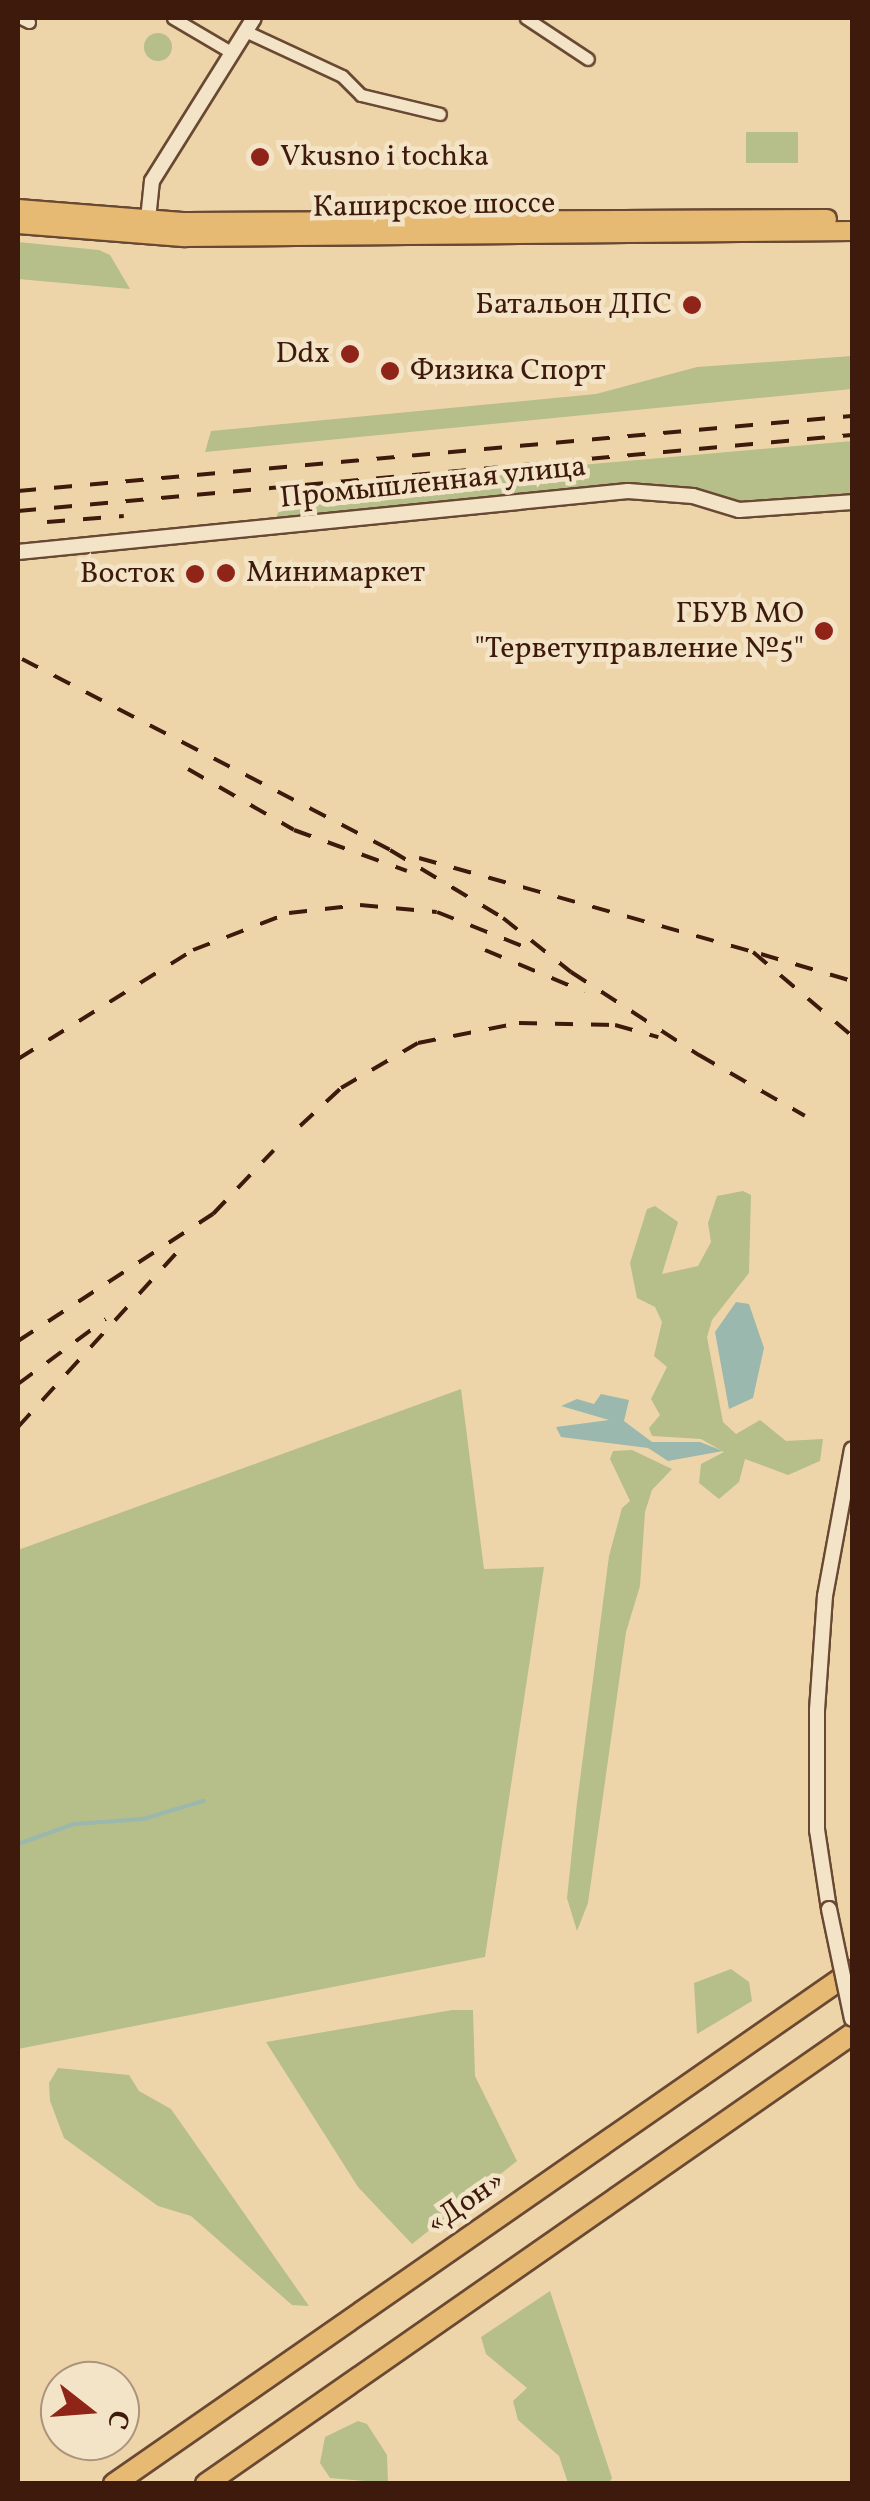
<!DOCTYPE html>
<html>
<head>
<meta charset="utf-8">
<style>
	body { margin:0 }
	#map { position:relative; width:870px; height:2501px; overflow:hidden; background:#eed5a9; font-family:Vollkorn,serif }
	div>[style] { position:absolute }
	.green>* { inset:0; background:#b6be8a }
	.round { border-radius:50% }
	.water>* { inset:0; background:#9ab8ae }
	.stream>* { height:4px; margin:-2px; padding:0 2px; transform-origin:2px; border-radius:2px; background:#9ab8ae }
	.roads { filter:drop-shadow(2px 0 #694933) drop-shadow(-2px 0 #694933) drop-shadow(0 2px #694933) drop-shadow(0 -2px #694933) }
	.minor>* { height:11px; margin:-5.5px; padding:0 5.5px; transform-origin:5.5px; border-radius:5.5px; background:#f4e4c7 }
	.tertiary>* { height:14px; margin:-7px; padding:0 7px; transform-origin:7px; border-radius:7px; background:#f4e4c7 }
	.primary>* { height:18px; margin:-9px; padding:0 9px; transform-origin:9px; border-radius:9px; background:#e7ba74 }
	.motorway>* { height:20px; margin:-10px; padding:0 10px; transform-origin:10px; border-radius:10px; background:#e7ba74 }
	.rail>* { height:4px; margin-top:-2px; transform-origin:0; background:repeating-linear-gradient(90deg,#3d1a0c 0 18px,transparent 0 36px) }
	.bridges { filter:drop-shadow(2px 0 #694933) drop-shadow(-2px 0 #694933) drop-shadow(0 2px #694933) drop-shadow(0 -2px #694933) }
	.tertiary-bridge>* { height:14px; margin:-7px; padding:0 7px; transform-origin:7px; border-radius:7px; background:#f4e4c7 }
	.dots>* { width:28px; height:28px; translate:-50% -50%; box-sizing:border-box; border:5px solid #f4e4c7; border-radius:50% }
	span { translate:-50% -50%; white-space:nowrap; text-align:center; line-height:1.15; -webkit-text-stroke:9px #f4e4c7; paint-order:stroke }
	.poi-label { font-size:30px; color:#3d1a0c }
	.left { translate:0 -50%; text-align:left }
	.right { translate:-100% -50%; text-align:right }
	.street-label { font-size:30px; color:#3d1a0c }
	.frame { position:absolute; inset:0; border:20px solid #3d1a0c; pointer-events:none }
	.north { position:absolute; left:40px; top:2361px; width:100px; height:100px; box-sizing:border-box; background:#f4e4c7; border:2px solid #ab937c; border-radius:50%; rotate:107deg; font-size:28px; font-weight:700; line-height:40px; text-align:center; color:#3d1a0c }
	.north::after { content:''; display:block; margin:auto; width:35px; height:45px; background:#8f2418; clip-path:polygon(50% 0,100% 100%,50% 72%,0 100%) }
</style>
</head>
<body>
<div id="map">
	<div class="green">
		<i class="round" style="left:144px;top:33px;width:28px;height:28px"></i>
		<i style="clip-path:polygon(746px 132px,798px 132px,798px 163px,746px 163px)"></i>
		<i style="clip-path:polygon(18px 242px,99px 250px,110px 255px,130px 289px,18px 279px)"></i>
		<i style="clip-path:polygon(852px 356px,852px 389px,205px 452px,211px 431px,596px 394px,697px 367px)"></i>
		<i style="clip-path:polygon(852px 441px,852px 495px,740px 504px,616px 491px,276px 517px,290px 491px)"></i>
		<i style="clip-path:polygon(743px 1191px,751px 1195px,749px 1273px,712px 1320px,707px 1337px,723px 1422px,736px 1434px,760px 1420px,786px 1441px,823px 1439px,820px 1461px,788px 1475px,745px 1459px,739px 1482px,719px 1499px,699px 1483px,701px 1464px,724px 1452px,701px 1439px,652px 1436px,649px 1428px,660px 1415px,651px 1399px,667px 1367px,654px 1356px,662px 1322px,655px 1307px,637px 1298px,630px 1263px,647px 1209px,655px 1206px,678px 1222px,662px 1274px,698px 1266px,711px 1242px,708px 1223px,717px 1196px)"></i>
		<i style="clip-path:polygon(461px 1389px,484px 1569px,544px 1567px,485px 1957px,18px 2049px,18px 1550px)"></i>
		<i style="clip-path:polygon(632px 1450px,672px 1469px,652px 1490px,645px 1512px,640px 1586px,626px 1632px,588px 1903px,577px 1931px,567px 1898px,577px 1803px,609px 1556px,622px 1508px,630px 1501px,610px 1459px,613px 1451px)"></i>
		<i style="clip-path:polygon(731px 1969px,749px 1982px,752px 2001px,697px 2034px,694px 1983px)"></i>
		<i style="clip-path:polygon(452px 2010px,473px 2010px,475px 2076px,517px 2161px,412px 2244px,358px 2187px,266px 2042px)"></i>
		<i style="clip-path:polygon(58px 2068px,129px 2075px,139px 2091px,171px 2109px,309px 2306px,292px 2305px,191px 2216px,158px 2206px,64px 2138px,50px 2101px,49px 2083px)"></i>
		<i style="clip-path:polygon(550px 2291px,612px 2478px,609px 2483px,568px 2483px,559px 2456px,518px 2420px,513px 2401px,527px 2388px,486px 2354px,481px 2337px)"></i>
		<i style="clip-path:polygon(358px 2421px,367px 2424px,387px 2455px,388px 2483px,330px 2478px,320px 2463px,325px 2437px)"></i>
	</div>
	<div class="water">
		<i style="clip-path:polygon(736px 1302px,749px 1304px,764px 1348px,753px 1398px,729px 1409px,715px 1332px)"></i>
		<i style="clip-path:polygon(601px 1394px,629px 1400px,624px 1421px,652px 1442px,700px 1442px,723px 1451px,668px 1461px,648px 1448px,561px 1437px,556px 1427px,609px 1420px,561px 1406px,577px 1399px,594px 1404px)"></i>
	</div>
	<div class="stream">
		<i style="left:18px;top:1844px;width:59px;rotate:-19.7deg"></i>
		<i style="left:74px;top:1824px;width:69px;rotate:-4.1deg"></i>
		<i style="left:143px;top:1819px;width:63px;rotate:-16.7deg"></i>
	</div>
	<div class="roads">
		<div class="minor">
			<i style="left:21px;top:18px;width:9px;rotate:27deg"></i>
			<i style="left:173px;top:18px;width:67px;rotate:30.4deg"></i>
			<i style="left:526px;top:18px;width:74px;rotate:33.5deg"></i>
			<i style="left:245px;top:31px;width:107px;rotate:24.9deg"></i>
			<i style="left:342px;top:76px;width:27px;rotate:45deg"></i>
			<i style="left:361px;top:95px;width:81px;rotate:13.5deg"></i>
		</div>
		<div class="tertiary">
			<i style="left:147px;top:229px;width:48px;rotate:-84.1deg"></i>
			<i style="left:152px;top:181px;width:192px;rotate:-58deg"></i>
			<i style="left:18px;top:552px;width:613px;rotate:-5.71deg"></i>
			<i style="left:628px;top:491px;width:65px;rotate:4.4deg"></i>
			<i style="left:693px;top:496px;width:48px;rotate:16.9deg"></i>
			<i style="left:739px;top:510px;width:113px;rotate:-4deg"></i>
			<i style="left:829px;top:1909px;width:80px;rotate:-98.6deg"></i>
			<i style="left:817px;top:1830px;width:120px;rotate:-90deg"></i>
			<i style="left:817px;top:1710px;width:114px;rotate:-86deg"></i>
			<i style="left:825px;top:1596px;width:149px;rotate:-79.6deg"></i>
		</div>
		<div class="primary">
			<i style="left:18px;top:209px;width:168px;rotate:4.5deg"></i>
			<i style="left:185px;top:222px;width:642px;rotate:-0.27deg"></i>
			<i style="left:18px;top:224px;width:168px;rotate:4.5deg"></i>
			<i style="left:185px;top:237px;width:667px;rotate:-0.52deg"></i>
		</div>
		<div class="motorway">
			<i style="left:114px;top:2484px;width:899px;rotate:-34.8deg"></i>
			<i style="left:206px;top:2484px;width:787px;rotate:-34.86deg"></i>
		</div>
	</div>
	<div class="rail">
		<i style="left:18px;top:491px;width:837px;rotate:-5.14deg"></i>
		<i style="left:18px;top:511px;width:837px;rotate:-5.21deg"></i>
		<i style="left:47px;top:522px;width:77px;rotate:-4.5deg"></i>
		<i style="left:22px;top:659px;width:415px;rotate:27.4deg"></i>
		<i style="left:390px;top:850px;width:132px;rotate:31deg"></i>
		<i style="left:503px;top:918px;width:87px;rotate:38.5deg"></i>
		<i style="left:571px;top:972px;width:153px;rotate:33deg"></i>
		<i style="left:699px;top:1055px;width:122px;rotate:29.9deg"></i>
		<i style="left:188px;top:769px;width:122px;rotate:29.9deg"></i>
		<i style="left:294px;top:830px;width:120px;rotate:19.9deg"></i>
		<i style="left:419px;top:858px;width:347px;rotate:15.7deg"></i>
		<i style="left:753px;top:952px;width:130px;rotate:40.3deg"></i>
		<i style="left:485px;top:950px;width:108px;rotate:22.8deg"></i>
		<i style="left:761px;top:954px;width:95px;rotate:16.5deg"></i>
		<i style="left:18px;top:1059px;width:206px;rotate:-31.9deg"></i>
		<i style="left:193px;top:950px;width:103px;rotate:-21.1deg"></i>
		<i style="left:289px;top:913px;width:71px;rotate:-6.4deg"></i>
		<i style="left:360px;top:905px;width:77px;rotate:5.2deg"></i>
		<i style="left:437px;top:912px;width:92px;rotate:21.8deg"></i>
		<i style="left:300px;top:1126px;width:56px;rotate:-42.8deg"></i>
		<i style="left:341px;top:1088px;width:89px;rotate:-30.3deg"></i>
		<i style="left:418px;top:1043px;width:103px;rotate:-11.2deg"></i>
		<i style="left:519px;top:1023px;width:96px;rotate:1.2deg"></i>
		<i style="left:615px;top:1025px;width:45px;rotate:15.6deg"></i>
		<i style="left:18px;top:1341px;width:233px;rotate:-33.1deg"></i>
		<i style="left:213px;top:1214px;width:88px;rotate:-46.4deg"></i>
		<i style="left:18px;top:1384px;width:109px;rotate:-36.5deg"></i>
		<i style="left:18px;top:1427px;width:244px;rotate:-47.7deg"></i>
	</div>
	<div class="bridges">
		<div class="tertiary-bridge">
			<i style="left:829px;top:1909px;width:112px;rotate:78.2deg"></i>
		</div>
	</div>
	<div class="dots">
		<i style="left:260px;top:157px;background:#8f2418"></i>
		<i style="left:692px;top:305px;background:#8f2418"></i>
		<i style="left:350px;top:354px;background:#8f2418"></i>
		<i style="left:390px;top:371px;background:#8f2418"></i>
		<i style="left:226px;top:573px;background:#8f2418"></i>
		<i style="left:195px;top:574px;background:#8f2418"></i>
		<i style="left:824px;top:631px;background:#8f2418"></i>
	</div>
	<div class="poi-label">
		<span class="left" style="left:280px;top:157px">Vkusno i tochka</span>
		<span class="right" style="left:672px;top:305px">Батальон ДПС</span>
		<span class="right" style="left:330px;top:354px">Ddx</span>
		<span class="left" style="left:410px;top:371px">Физика Спорт</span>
		<span class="left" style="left:246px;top:573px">Минимаркет</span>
		<span class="right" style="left:175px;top:574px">Восток</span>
		<span class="right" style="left:804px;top:631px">ГБУВ МО<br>"Терветуправление №5"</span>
	</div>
	<div class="street-label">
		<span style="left:434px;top:206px;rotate:-1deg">Каширское шоссе</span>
		<span style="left:433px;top:483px;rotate:-6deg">Промышленная улица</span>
		<span style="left:466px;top:2203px;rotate:-35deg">«Дон»</span>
	</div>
	<div class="frame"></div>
	<div class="north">С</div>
</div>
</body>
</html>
